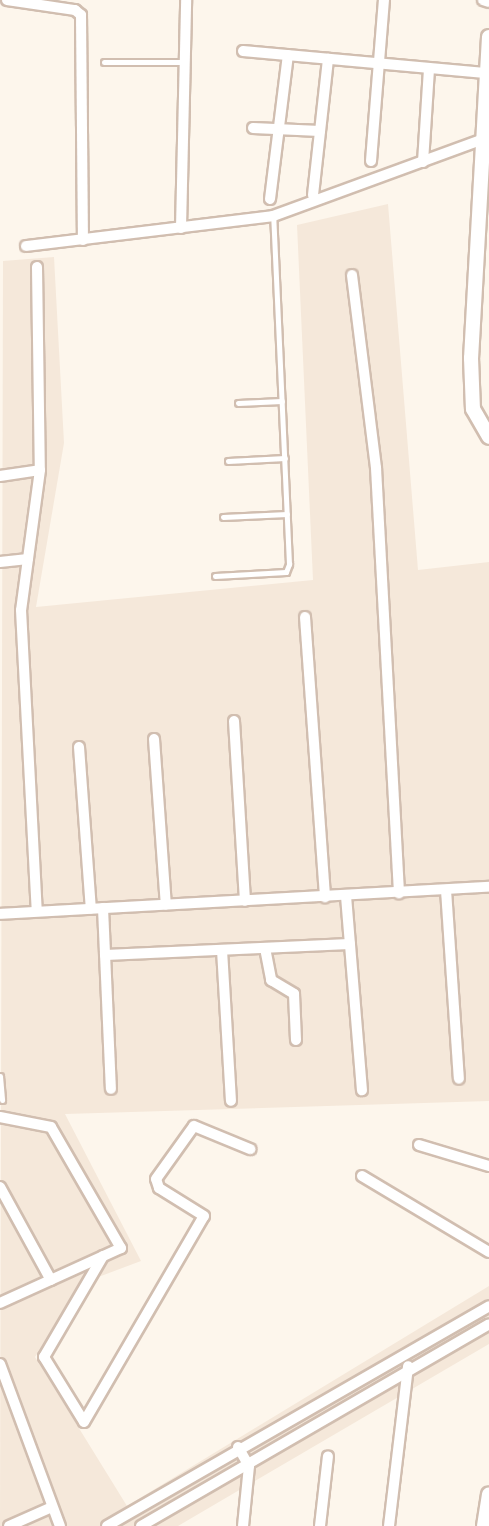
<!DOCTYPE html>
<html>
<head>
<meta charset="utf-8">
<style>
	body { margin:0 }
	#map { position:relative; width:489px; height:1526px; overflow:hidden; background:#fdf6ec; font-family:"Golos Text",sans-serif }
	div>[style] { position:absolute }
	.residential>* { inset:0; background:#f5e8da }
	.roads { filter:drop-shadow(2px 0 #d1beb0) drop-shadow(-2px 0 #d1beb0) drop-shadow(0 2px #d1beb0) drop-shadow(0 -2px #d1beb0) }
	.service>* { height:5px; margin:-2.5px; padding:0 2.5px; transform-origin:2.5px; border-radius:2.5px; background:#fff }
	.minor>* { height:10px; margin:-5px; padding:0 5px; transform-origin:5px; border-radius:5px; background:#fff }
	.tertiary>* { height:14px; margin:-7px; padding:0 7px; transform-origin:7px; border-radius:7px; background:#fff }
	span { translate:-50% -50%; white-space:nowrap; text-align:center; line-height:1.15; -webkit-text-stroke:4.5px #fffaf3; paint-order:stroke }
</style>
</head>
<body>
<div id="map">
	<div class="residential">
		<i style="clip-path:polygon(388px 204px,418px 570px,489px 562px,489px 1101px,65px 1114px,141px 1261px,85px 1282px,35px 1357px,127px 1506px,489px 1286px,489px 1344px,178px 1526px,0 1526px,3px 261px,54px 257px,64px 443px,36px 607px,313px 580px,297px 225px)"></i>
	</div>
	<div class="roads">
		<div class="service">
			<i style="left:104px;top:62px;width:80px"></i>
			<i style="left:238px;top:403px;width:44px;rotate:-2.6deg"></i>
			<i style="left:228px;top:461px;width:57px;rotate:-3deg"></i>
			<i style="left:223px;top:517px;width:64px;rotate:-2.7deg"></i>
			<i style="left:215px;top:576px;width:71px;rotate:-3.2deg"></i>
			<i style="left:286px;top:572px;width:9px;rotate:-69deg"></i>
			<i style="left:289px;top:564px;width:348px;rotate:-92.6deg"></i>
			<i style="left:0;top:1076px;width:24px;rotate:85deg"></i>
		</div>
		<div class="minor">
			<i style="left:7px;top:0;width:69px;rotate:8.4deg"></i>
			<i style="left:75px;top:10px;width:8px;rotate:40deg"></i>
			<i style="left:81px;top:15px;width:225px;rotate:89.5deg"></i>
			<i style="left:483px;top:0;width:6px;rotate:18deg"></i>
			<i style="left:243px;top:51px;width:243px;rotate:5.2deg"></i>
			<i style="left:253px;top:128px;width:67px;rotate:2.6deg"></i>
			<i style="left:371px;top:161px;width:162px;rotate:-85.4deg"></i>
			<i style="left:423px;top:162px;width:94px;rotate:-86.3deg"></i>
			<i style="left:313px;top:195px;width:137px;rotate:-83.7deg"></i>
			<i style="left:270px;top:199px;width:145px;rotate:-82.9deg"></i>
			<i style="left:181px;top:228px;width:228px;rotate:-88.7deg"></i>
			<i style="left:26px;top:246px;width:249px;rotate:-6.9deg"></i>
			<i style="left:273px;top:216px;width:221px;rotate:-20.1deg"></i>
			<i style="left:37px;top:267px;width:203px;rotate:89.2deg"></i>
			<i style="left:40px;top:470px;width:141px;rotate:97.7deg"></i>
			<i style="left:21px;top:610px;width:301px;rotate:87deg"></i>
			<i style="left:352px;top:275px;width:194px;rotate:82.9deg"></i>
			<i style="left:376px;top:468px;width:426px;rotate:86.9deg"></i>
			<i style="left:0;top:476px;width:40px;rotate:-8.5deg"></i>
			<i style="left:0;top:562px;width:28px;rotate:-6deg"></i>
			<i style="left:305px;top:617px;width:281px;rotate:85.9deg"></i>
			<i style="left:234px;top:721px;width:180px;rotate:86.5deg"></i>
			<i style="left:154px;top:739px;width:166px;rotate:85.9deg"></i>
			<i style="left:79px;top:747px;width:162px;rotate:85.8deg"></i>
			<i style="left:446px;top:890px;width:189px;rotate:86.1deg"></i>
			<i style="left:346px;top:896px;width:195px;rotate:85.3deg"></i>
			<i style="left:103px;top:908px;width:181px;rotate:87.5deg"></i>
			<i style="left:0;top:914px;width:490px;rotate:-3.2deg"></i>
			<i style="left:265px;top:948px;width:33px;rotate:79deg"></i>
			<i style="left:271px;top:980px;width:27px;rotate:31deg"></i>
			<i style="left:294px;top:994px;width:46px;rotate:87.5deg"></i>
			<i style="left:222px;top:950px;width:151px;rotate:86.6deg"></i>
			<i style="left:105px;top:955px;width:245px;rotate:-2.6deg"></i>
			<i style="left:0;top:1117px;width:52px;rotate:11.1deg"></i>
			<i style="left:51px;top:1127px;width:140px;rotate:60deg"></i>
			<i style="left:121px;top:1248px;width:133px;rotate:155.6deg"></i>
			<i style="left:419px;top:1145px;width:73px;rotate:16.7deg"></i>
			<i style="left:362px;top:1176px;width:148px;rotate:30.9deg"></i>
			<i style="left:0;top:1187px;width:106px;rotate:61.3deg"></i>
			<i style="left:103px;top:1256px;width:117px;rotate:120.3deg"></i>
			<i style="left:44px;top:1357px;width:76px;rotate:58.4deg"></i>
			<i style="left:84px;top:1422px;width:238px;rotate:-59.8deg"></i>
			<i style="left:204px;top:1216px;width:53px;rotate:-148.1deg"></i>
			<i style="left:159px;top:1188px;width:9px;rotate:-108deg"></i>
			<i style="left:156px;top:1179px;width:65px;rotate:-54.4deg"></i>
			<i style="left:194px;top:1126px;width:61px;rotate:22.3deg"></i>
			<i style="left:0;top:1364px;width:173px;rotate:69.7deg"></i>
			<i style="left:238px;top:1447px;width:22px;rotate:60deg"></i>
			<i style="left:249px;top:1466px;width:60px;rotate:95.7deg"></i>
			<i style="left:9px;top:1526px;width:47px;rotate:-23.8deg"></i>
			<i style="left:107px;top:1526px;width:441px;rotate:-29.9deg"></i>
			<i style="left:141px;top:1526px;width:402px;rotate:-30.1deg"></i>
			<i style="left:320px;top:1526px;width:70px;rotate:-83.5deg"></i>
			<i style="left:389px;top:1526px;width:161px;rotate:-83.2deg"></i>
		</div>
		<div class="tertiary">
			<i style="left:489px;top:37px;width:322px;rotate:93.2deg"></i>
			<i style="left:471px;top:358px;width:51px;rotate:87.8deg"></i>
			<i style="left:473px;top:409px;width:32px;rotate:60deg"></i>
			<i style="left:484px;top:1526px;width:32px;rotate:-81deg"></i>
		</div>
	</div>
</div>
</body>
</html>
